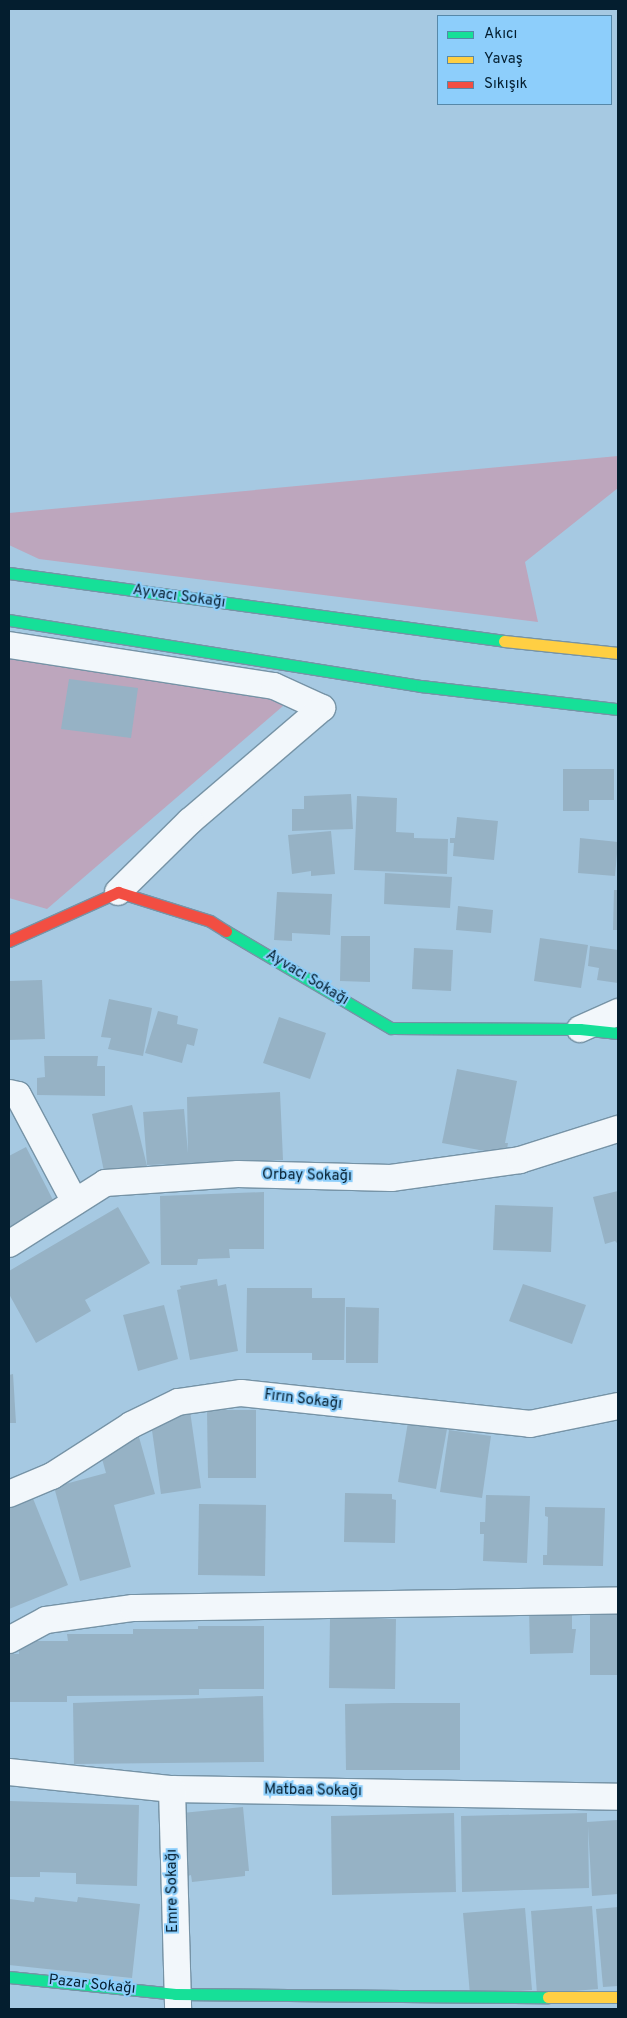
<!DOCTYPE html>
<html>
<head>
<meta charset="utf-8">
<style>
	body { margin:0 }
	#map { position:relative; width:627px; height:2018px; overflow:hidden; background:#a6c9e2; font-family:Overpass,sans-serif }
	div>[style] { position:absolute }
	.green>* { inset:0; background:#bda6bd }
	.building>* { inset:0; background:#96b2c5 }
	.roads { filter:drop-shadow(1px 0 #7693a6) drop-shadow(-1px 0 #7693a6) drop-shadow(0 1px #7693a6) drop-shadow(0 -1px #7693a6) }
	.street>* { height:26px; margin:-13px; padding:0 13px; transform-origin:13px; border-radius:13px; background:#f2f7fb }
	.fast>* { height:11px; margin:-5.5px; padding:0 5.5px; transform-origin:5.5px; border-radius:5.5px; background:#16e098 }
	.slow>* { height:11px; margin:-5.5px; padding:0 5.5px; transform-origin:5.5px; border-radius:5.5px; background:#ffcf43 }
	.jam>* { height:11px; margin:-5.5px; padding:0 5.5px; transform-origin:5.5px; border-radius:5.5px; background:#f24e42 }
	span { translate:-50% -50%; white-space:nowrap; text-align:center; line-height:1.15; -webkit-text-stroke:4px #8dcefb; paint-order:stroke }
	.street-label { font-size:15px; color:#041e2f }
	.frame { position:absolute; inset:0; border:10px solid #041e2f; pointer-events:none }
	.legend { position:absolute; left:437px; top:15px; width:175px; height:90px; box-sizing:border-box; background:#8dcefb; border:1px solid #5688a9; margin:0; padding:6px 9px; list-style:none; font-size:15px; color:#041e2f }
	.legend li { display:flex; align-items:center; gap:10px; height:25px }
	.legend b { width:25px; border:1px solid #5688a9 }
</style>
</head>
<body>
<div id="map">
	<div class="green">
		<i style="clip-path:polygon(618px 456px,618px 488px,525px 562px,538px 622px,39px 559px,9px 545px,9px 513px)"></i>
		<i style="clip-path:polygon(9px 655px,275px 699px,283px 706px,47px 909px,9px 898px)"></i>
	</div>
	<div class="building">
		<i style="clip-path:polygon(69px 679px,138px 688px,131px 738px,61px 729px)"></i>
		<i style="clip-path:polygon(563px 769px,614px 769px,614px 800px,589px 800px,589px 811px,563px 811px)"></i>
		<i style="clip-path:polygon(351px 794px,353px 829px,292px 831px,292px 809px,304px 809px,304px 796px)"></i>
		<i style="clip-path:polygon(357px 796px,397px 798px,396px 832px,414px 833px,414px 838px,448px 839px,447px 874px,354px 870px)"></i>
		<i style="clip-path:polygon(457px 817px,498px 821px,494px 860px,453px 856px,454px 843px,450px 843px,450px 838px,455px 838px)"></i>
		<i style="clip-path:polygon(331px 831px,335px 874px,311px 876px,311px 871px,292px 874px,288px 835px)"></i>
		<i style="clip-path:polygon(580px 838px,618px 842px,615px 876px,578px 873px)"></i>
		<i style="clip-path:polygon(385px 873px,452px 877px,450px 908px,384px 904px)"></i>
		<i style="clip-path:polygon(614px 890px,618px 890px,618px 930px,613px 930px)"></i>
		<i style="clip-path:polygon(277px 892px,332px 894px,330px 935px,292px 933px,292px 941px,274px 940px)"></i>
		<i style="clip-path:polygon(458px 906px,493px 910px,491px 933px,456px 930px)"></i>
		<i style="clip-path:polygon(341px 936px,370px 936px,370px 982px,340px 981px)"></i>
		<i style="clip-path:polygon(540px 938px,588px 945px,581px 988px,534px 981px)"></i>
		<i style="clip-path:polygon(590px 946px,618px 950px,618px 983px,597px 980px,599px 968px,588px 966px)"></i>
		<i style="clip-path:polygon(414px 948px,453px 950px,451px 991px,412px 989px)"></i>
		<i style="clip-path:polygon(42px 980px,45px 1039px,9px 1040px,9px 981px)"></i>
		<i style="clip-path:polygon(109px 999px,152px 1008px,143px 1056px,108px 1049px,111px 1038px,101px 1037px)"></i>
		<i style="clip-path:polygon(158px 1011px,178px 1016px,177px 1024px,198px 1029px,194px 1046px,187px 1044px,182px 1063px,145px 1053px)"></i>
		<i style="clip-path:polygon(279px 1017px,326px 1033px,310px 1079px,263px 1063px)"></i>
		<i style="clip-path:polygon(44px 1056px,98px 1056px,97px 1066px,105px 1066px,105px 1096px,37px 1095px,37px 1078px,45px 1077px)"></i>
		<i style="clip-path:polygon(457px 1069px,517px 1081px,505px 1143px,508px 1143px,506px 1155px,442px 1143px)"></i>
		<i style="clip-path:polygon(280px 1092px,283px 1160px,147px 1165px,143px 1112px,184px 1109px,188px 1153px,187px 1097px)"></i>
		<i style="clip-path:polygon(132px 1105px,147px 1166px,105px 1176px,92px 1114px)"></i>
		<i style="clip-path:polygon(26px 1147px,55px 1204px,9px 1228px,9px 1156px)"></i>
		<i style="clip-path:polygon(618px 1191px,618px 1244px,615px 1241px,605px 1244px,593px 1197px)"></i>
		<i style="clip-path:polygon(264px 1192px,264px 1249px,229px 1249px,230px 1258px,198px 1259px,197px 1265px,161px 1265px,160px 1196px)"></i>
		<i style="clip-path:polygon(495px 1205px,553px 1207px,551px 1252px,493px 1250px)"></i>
		<i style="clip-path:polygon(118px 1207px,150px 1263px,85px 1300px,91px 1311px,36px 1343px,9px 1294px,9px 1271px)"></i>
		<i style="clip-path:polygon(217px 1279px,218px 1286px,226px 1284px,238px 1351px,190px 1360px,177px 1290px,181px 1289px,180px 1286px)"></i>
		<i style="clip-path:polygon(523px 1284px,586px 1305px,572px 1344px,509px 1321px)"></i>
		<i style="clip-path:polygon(247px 1288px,312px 1288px,312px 1298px,345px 1298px,344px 1360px,312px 1360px,312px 1353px,246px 1353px)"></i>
		<i style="clip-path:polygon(164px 1305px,178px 1359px,138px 1371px,123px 1315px)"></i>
		<i style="clip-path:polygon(346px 1307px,379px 1308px,378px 1363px,346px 1363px)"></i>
		<i style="clip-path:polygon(13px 1374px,16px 1423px,9px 1423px,9px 1375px)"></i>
		<i style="clip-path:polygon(207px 1410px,256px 1410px,256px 1478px,208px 1478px)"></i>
		<i style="clip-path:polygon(190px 1411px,201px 1488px,161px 1494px,150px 1416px)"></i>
		<i style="clip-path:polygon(408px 1422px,447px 1429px,436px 1489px,398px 1482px)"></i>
		<i style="clip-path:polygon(449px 1430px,491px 1436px,482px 1498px,440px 1492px)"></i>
		<i style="clip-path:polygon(139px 1437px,155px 1494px,114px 1505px,131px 1567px,80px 1581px,54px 1487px,106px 1473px,99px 1448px)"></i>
		<i style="clip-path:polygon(30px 1491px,68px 1585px,9px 1609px,9px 1499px)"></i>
		<i style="clip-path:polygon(345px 1493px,392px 1494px,392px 1499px,396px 1500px,395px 1543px,344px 1542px)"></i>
		<i style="clip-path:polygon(486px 1495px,530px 1496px,527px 1563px,483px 1561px,484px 1534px,480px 1534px,480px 1522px,485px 1522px)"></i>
		<i style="clip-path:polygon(199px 1504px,266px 1505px,265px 1576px,198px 1575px)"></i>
		<i style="clip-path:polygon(545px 1507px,605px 1508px,603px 1566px,543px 1565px,543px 1555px,547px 1555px,548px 1517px,545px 1516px)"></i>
		<i style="clip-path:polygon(572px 1607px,572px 1629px,576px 1629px,573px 1653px,530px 1654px,529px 1608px)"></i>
		<i style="clip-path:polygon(590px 1611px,618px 1611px,618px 1675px,590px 1675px)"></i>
		<i style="clip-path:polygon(330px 1619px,396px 1619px,395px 1689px,329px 1688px)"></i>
		<i style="clip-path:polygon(198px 1626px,264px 1626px,264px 1689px,199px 1689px,199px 1695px,67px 1696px,67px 1702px,9px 1702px,9px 1654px,19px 1654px,19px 1641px,68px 1641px,67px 1634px,133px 1634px,133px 1629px,198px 1629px)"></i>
		<i style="clip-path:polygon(263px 1696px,264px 1762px,74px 1764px,73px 1703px)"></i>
		<i style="clip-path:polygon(394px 1703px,460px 1703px,460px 1770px,346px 1770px,345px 1704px)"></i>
		<i style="clip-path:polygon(9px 1801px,139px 1805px,137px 1886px,76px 1884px,76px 1873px,40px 1872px,40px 1877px,9px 1877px)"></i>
		<i style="clip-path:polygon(243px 1807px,249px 1871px,245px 1871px,245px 1876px,192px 1882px,191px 1875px,188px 1876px,182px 1813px)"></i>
		<i style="clip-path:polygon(454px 1813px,456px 1892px,332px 1895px,331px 1816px)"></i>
		<i style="clip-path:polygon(587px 1813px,587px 1822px,618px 1820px,618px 1894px,592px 1896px,588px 1826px,589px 1888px,462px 1892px,461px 1816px)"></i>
		<i style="clip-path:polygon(35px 1897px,77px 1902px,78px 1897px,140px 1904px,132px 1978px,9px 1965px,9px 1899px,34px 1902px)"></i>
		<i style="clip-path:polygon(592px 1906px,598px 1989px,537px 1994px,531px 1911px)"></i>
		<i style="clip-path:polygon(618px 1907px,618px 1986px,603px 1987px,596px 1909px)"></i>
		<i style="clip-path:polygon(525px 1908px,532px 1990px,470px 1995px,463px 1913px)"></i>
	</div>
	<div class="roads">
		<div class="street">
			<i style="left:9px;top:645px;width:268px;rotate:8.8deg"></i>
			<i style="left:274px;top:686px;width:53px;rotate:24.6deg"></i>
			<i style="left:322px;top:708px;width:174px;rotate:139.4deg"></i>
			<i style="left:190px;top:821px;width:101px;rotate:135.4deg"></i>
			<i style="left:580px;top:1029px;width:42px;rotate:-24.1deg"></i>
			<i style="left:9px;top:1093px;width:9px;rotate:13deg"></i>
			<i style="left:18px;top:1095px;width:121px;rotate:62deg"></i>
			<i style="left:9px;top:1244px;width:114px;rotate:-32.4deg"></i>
			<i style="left:105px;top:1183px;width:133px;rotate:-3.9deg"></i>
			<i style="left:238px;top:1174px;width:153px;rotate:1.5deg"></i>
			<i style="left:391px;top:1178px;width:130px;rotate:-7.9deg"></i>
			<i style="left:520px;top:1160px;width:103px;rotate:-17.6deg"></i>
			<i style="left:9px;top:1494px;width:47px;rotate:-22.7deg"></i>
			<i style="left:52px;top:1476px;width:94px;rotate:-32.8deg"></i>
			<i style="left:131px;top:1425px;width:52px;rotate:-26.1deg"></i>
			<i style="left:178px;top:1402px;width:64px;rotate:-8.1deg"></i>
			<i style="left:241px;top:1393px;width:291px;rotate:6.1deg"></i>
			<i style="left:530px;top:1424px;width:90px;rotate:-11.6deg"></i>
			<i style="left:9px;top:1640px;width:42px;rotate:-28.4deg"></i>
			<i style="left:46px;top:1620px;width:88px;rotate:-7.9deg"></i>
			<i style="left:133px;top:1608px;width:485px;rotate:-0.9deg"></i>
			<i style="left:9px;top:1772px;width:164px;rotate:6deg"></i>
			<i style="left:172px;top:1789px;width:446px;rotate:1deg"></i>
			<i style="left:172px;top:1789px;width:220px;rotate:88.4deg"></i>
		</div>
		<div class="fast">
			<i style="left:9px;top:573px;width:500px;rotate:7.8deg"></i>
			<i style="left:9px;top:620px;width:417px;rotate:9.1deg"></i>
			<i style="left:421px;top:686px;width:198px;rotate:6.7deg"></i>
			<i style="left:226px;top:931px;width:191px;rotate:30.5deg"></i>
			<i style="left:391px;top:1028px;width:189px;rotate:0.3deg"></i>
			<i style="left:580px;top:1029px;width:38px;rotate:6deg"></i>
			<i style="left:9px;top:1977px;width:167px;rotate:5.8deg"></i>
			<i style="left:175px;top:1994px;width:373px;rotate:0.5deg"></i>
		</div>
		<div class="slow">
			<i style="left:504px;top:641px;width:115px;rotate:6deg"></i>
			<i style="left:548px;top:1997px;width:70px"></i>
		</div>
		<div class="jam">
			<i style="left:9px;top:941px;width:120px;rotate:-24.2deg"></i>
			<i style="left:118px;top:892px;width:96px;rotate:17.5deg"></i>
			<i style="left:210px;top:921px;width:19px;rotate:32deg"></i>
		</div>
	</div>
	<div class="street-label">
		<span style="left:179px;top:597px;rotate:8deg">Ayvacı Sokağı</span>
		<span style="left:307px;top:978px;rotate:31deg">Ayvacı Sokağı</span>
		<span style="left:307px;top:1176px;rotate:1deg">Orbay Sokağı</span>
		<span style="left:303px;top:1400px;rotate:7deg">Fırın Sokağı</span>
		<span style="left:313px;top:1791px;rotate:1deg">Matbaa Sokağı</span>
		<span style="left:173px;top:1891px;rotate:-91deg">Emre Sokağı</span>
		<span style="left:92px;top:1985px;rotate:6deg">Pazar Sokağı</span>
	</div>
	<div class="frame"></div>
	<ul class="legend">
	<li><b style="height:6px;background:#16e098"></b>Akıcı</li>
	<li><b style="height:6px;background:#ffcf43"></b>Yavaş</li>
	<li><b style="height:6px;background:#f24e42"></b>Sıkışık</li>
	</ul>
</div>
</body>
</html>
